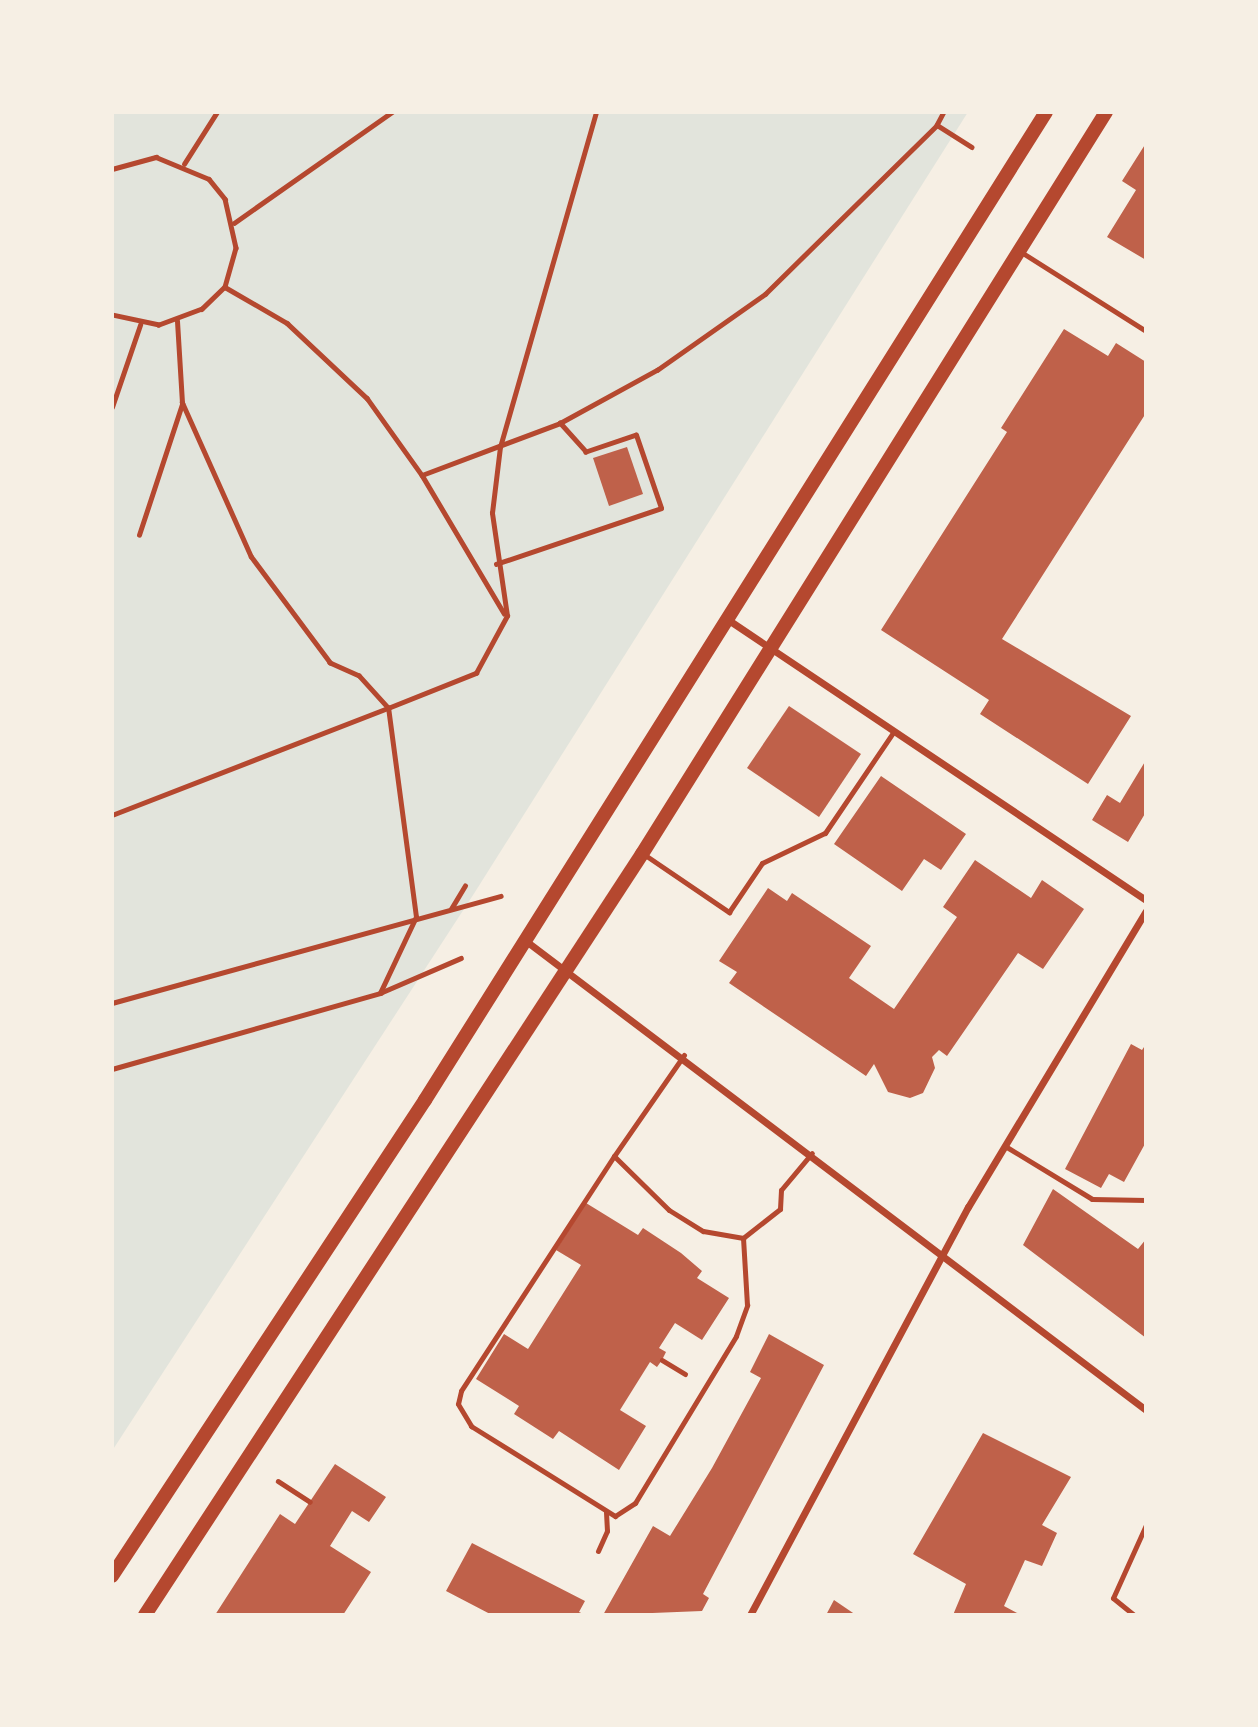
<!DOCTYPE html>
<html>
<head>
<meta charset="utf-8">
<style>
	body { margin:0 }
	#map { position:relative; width:1258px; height:1727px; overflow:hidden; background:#f6efe4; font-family:Raleway,sans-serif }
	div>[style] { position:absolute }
	.green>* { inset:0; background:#e2e4dc }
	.building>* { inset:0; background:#bf614a }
	.path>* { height:4.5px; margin:-2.25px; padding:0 2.25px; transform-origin:2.25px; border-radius:2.25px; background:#b5482f }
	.service>* { height:5px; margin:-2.5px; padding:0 2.5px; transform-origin:2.5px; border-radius:2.5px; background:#b5482f }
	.minor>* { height:7px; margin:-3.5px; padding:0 3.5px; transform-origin:3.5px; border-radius:3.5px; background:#b5482f }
	.secondary>* { height:14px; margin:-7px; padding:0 7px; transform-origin:7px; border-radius:7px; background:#b5482f }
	span { translate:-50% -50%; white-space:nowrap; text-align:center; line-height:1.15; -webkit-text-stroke:7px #f6efe4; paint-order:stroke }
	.frame { position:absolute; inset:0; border:114px solid #f6efe4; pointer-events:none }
</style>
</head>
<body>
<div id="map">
	<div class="green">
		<i style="clip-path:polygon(112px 112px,968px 112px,475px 892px,112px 1451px)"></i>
	</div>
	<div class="building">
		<i style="clip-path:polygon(1146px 143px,1146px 260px,1107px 237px,1136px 190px,1122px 181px)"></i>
		<i style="clip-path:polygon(1064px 329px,1108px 356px,1116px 343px,1146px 362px,1146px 413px,1002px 639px,1131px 716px,1088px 784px,980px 714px,989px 700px,881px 630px,1007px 432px,1001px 428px)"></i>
		<i style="clip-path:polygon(627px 447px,643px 494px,609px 506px,593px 458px)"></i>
		<i style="clip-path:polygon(789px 706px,861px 754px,819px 817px,747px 768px)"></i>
		<i style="clip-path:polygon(1146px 760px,1146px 812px,1128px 842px,1092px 820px,1107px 795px,1120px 803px)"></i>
		<i style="clip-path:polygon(881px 776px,966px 834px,941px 870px,924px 859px,902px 891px,834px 844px)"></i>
		<i style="clip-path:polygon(975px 860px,1031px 898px,1042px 880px,1084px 909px,1043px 969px,1018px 953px,947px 1056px,939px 1050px,932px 1057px,935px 1068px,923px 1093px,910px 1098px,888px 1092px,874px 1064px,866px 1076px,729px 983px,737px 972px,719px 961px,768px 888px,787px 901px,792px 893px,871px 946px,849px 978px,894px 1009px,957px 917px,943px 907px)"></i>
		<i style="clip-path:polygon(1131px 1044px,1142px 1050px,1146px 1044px,1146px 1142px,1124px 1182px,1109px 1174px,1101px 1188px,1065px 1169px)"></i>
		<i style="clip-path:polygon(1053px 1189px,1138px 1249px,1146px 1239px,1146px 1338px,1023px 1245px)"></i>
		<i style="clip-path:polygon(586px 1203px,638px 1235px,643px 1228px,681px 1253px,702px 1271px,697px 1278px,729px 1298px,702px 1340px,675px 1323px,659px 1348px,666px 1352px,662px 1360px,657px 1367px,650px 1362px,620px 1410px,646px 1426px,619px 1470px,559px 1431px,553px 1439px,514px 1414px,519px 1406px,476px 1379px,504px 1334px,528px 1349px,581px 1265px,556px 1250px)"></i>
		<i style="clip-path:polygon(769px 1334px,824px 1365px,703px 1594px,709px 1598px,702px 1611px,603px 1615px,653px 1526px,670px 1536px,712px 1468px,761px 1378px,750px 1372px)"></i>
		<i style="clip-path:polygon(983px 1433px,1071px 1477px,1042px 1525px,1057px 1533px,1042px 1566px,1025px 1560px,1004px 1606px,1021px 1615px,953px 1615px,966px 1584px,913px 1554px)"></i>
		<i style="clip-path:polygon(335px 1464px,386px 1497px,369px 1522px,352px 1511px,330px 1546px,371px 1572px,343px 1615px,215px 1615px,280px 1514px,295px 1524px)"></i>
		<i style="clip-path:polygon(472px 1543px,585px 1601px,579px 1612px,586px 1615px,492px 1615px,446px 1591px)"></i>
		<i style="clip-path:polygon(834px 1600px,856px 1615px,826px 1615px)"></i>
	</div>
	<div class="path">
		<i style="left:944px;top:112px;width:15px;rotate:118deg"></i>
		<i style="left:937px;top:125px;width:41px;rotate:32.2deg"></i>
		<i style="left:184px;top:164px;width:62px;rotate:-57.6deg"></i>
		<i style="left:112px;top:169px;width:46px;rotate:-15.3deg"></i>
		<i style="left:156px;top:157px;width:57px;rotate:22.5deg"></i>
		<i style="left:209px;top:179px;width:26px;rotate:51deg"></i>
		<i style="left:225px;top:199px;width:50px;rotate:77.3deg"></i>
		<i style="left:236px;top:248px;width:41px;rotate:105.8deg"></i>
		<i style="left:225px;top:287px;width:32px;rotate:136deg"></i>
		<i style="left:202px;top:309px;width:46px;rotate:159.6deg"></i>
		<i style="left:159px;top:325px;width:48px;rotate:-168deg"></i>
		<i style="left:234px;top:223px;width:193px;rotate:-35.1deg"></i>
		<i style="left:225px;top:287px;width:72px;rotate:30.1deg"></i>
		<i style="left:287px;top:323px;width:110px;rotate:43.2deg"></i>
		<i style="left:367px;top:398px;width:95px;rotate:54.5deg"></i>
		<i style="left:422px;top:475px;width:161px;rotate:59.3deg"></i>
		<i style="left:112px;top:407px;width:87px;rotate:-71.1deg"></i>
		<i style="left:422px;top:475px;width:147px;rotate:-20.6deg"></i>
		<i style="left:560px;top:423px;width:111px;rotate:-28.7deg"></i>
		<i style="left:657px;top:370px;width:132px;rotate:-35.1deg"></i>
		<i style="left:765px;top:294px;width:241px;rotate:-44.5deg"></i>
		<i style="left:139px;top:535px;width:138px;rotate:-71.8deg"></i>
		<i style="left:496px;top:564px;width:174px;rotate:-18.7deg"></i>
		<i style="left:661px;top:508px;width:77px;rotate:-108.9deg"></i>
		<i style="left:636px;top:435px;width:53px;rotate:161.2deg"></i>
		<i style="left:586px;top:452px;width:39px;rotate:-132deg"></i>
		<i style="left:112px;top:815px;width:296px;rotate:-21.2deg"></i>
		<i style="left:388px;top:708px;width:43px;rotate:-132.2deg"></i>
		<i style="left:359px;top:676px;width:32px;rotate:-156deg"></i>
		<i style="left:330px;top:663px;width:132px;rotate:-126.7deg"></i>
		<i style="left:251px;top:557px;width:169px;rotate:-114.1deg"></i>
		<i style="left:182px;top:403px;width:82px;rotate:-93.5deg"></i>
		<i style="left:451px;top:909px;width:27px;rotate:-59deg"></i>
		<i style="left:380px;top:993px;width:84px;rotate:-64.7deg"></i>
		<i style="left:416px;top:917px;width:211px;rotate:-97.6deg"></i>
		<i style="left:388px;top:708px;width:95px;rotate:-21.7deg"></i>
		<i style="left:476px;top:673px;width:65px;rotate:-61.5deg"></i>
		<i style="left:507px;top:616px;width:104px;rotate:-98.3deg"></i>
		<i style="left:492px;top:513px;width:66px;rotate:-83.1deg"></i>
		<i style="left:500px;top:447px;width:348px;rotate:-74deg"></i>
		<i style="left:112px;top:1003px;width:403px;rotate:-15.4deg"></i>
		<i style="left:112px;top:1069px;width:279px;rotate:-15.8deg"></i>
		<i style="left:380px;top:993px;width:88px;rotate:-23.4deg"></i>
		<i style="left:662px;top:1360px;width:27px;rotate:31deg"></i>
		<i style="left:278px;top:1481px;width:38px;rotate:33deg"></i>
	</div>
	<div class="service">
		<i style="left:1021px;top:252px;width:148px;rotate:32.3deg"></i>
		<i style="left:645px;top:855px;width:102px;rotate:34.2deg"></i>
		<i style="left:729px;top:912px;width:59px;rotate:-56deg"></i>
		<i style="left:762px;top:863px;width:70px;rotate:-25.5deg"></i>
		<i style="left:825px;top:833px;width:123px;rotate:-55.9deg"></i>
		<i style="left:684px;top:1055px;width:123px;rotate:124.7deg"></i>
		<i style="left:614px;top:1156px;width:77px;rotate:44.5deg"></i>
		<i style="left:669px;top:1210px;width:40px;rotate:32deg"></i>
		<i style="left:703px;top:1231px;width:41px;rotate:9.9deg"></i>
		<i style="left:1005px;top:1146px;width:102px;rotate:31.3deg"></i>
		<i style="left:1092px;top:1199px;width:54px;rotate:1.1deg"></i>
		<i style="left:614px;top:1156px;width:280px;rotate:123.1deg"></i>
		<i style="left:461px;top:1391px;width:13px;rotate:103deg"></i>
		<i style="left:458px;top:1404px;width:26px;rotate:59deg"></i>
		<i style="left:471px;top:1426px;width:170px;rotate:32deg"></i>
		<i style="left:615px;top:1516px;width:24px;rotate:-33deg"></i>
		<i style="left:635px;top:1503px;width:195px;rotate:-58.8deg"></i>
		<i style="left:736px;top:1336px;width:33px;rotate:-70deg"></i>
		<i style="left:747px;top:1305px;width:67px;rotate:-93.4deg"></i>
		<i style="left:743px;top:1238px;width:47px;rotate:-38.1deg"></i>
		<i style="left:780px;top:1209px;width:19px;rotate:-87deg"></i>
		<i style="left:781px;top:1190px;width:48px;rotate:-50deg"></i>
		<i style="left:598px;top:1551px;width:22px;rotate:-66deg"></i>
		<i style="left:607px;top:1531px;width:19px;rotate:-93deg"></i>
		<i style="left:1134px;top:1615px;width:27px;rotate:-141deg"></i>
		<i style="left:1113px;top:1598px;width:80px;rotate:-65.7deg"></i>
	</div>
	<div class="minor">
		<i style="left:730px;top:621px;width:501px;rotate:33.85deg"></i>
		<i style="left:526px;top:941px;width:777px;rotate:37.11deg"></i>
		<i style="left:750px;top:1615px;width:463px;rotate:-61.9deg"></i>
		<i style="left:968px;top:1207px;width:345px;rotate:-59deg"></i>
	</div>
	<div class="secondary">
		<i style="left:112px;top:1576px;width:570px;rotate:-56.67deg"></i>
		<i style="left:425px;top:1100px;width:1167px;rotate:-57.85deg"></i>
		<i style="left:145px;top:1615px;width:909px;rotate:-56.85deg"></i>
		<i style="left:642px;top:854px;width:875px;rotate:-57.98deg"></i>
	</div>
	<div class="frame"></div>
</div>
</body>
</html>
